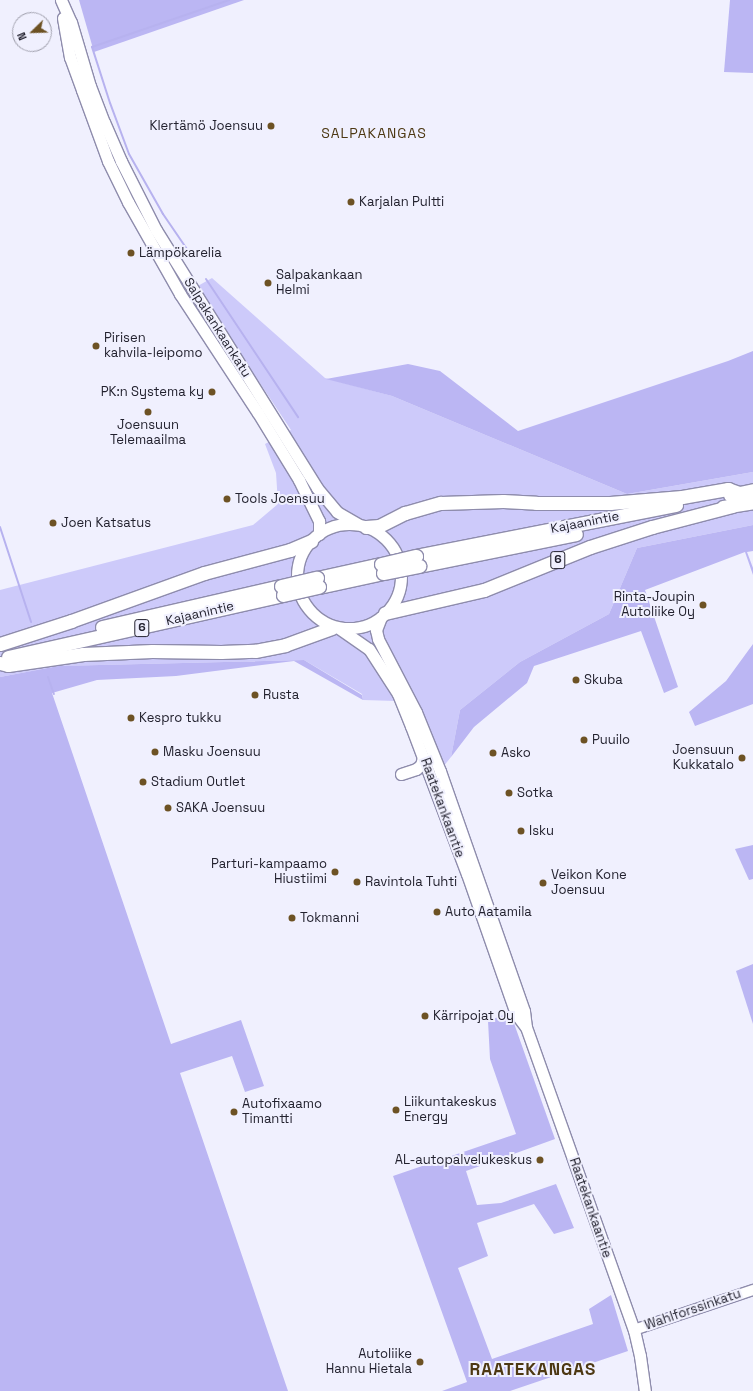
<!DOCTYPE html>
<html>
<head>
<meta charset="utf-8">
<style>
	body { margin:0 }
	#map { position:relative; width:753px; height:1391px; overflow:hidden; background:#f0f0fe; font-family:"Space Grotesk",sans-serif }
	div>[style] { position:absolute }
	.green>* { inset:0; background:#cdcafa }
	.forest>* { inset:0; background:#bbb6f3 }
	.stream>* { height:2px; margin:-1px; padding:0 1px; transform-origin:1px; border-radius:1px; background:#b7b2ef }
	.roads { filter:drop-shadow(1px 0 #8e8cac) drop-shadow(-1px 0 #8e8cac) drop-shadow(0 1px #8e8cac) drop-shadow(0 -1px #8e8cac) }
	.tertiary>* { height:10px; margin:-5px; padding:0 5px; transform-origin:5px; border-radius:5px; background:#fff }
	.secondary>* { height:11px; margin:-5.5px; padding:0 5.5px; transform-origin:5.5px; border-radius:5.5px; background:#fff }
	.secondary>.ring { margin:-5.5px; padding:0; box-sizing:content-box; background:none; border:11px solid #fff; border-radius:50% }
	.trunk>* { height:13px; margin:-6.5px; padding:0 6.5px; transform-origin:6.5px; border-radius:6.5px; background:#fff }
	.bridges { filter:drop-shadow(1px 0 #8e8cac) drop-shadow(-1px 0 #8e8cac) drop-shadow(0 1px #8e8cac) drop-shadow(0 -1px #8e8cac) }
	.trunk-bridge>* { height:13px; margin:-6.5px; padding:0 6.5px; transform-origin:6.5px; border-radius:6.5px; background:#fff }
	.dots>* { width:11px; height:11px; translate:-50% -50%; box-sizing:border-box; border:2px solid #f0f0fe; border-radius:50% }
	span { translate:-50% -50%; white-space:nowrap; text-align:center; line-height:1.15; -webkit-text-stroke:4px #f0f0fe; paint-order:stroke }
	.shield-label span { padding:1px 3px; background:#f0f0fe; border:1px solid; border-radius:3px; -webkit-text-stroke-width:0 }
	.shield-label { font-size:12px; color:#23222f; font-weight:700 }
	.poi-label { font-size:13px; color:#23222f }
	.right { translate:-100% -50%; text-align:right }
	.left { translate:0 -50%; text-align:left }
	.street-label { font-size:13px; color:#23222f }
	.neighbourhood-label { font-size:14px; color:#4d3813; letter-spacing:1px }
	.district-label { font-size:17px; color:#4d3813; font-weight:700; letter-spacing:1px }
	.north { position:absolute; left:12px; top:12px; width:40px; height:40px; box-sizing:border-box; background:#f0f0fe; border:1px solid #9e9eab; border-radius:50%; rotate:247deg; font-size:11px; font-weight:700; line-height:16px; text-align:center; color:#23222f }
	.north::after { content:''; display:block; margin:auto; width:14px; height:18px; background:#6d5224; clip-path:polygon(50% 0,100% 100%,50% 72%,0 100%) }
</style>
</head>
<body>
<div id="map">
	<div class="green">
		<i style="clip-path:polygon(212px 278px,325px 378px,392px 396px,627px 494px,753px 472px,753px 525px,637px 548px,609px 614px,520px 662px,460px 710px,451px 757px,443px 767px,396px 701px,363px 700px,362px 694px,304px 660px,58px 666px,0 677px,0 590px,253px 525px,278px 504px,276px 473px,265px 444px,291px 430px,196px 287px)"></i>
	</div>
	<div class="forest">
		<i style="clip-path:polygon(79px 0,244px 0,94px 52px)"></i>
		<i style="clip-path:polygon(730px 0,753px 0,753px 73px,724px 72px)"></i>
		<i style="clip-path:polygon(753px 351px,753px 472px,627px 494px,392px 396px,326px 379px,408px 364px,440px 371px,518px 431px,728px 361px)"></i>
		<i style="clip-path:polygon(753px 525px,753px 551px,747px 552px,753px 568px,753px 575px,745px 552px,645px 590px,678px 687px,664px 693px,641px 631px,534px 666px,527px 683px,474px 727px,451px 757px,460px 710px,520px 662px,609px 614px,637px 548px)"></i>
		<i style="clip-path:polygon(753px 644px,753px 704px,695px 726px,689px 712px,726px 681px)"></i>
		<i style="clip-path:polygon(304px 660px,362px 695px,363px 700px,294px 661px,176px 676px,97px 680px,52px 693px,171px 1044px,241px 1020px,264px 1086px,245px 1092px,232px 1056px,180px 1073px,288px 1391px,0 1391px,0 677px,58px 666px)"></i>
		<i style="clip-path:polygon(753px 845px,753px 879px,749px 880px,735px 849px)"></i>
		<i style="clip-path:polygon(753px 964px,753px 1024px,736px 971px)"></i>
		<i style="clip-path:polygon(510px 1012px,555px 1139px,466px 1171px,477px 1205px,501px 1203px,556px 1184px,574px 1228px,554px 1234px,534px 1204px,477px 1223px,488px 1256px,458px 1268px,492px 1359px,593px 1324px,589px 1309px,611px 1295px,628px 1351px,510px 1391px,442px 1391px,467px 1382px,393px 1176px,516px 1134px,490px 1059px,488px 1021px)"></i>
	</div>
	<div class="stream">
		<i style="left:191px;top:255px;width:50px;rotate:-124.3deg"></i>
		<i style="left:163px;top:214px;width:69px;rotate:-119.5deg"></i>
		<i style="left:129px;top:154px;width:54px;rotate:-110.4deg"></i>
		<i style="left:110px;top:103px;width:59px;rotate:-107.8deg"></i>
		<i style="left:92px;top:47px;width:145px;rotate:-18.9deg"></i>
		<i style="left:206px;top:279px;width:166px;rotate:56.3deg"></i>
		<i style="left:0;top:527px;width:100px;rotate:71.9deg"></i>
		<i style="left:48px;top:677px;width:18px;rotate:71deg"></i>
	</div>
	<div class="roads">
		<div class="tertiary">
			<i style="left:634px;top:1330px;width:126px;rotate:-18.6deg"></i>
		</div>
		<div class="secondary">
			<i style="left:61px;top:0;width:24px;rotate:66deg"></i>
			<i style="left:71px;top:22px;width:67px;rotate:73.5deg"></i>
			<i style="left:90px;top:86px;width:39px;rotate:69deg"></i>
			<i style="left:104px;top:122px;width:43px;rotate:66.4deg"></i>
			<i style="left:121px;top:161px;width:77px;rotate:63.1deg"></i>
			<i style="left:156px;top:230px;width:304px;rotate:58deg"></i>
			<i style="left:317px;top:488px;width:31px;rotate:50deg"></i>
			<i style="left:337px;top:512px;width:24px;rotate:30deg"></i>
			<i style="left:63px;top:18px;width:40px;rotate:80deg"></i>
			<i style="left:70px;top:57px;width:35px;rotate:70deg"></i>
			<i style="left:82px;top:90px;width:76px;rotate:69.9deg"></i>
			<i style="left:108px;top:161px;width:46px;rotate:64deg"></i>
			<i style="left:128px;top:202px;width:106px;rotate:60.5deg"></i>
			<i style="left:180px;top:294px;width:142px;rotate:56.8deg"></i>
			<i style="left:258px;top:413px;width:79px;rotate:58.5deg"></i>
			<i style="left:299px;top:480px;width:46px;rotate:64deg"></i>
			<i style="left:319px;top:521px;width:13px;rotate:90deg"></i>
			<i class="ring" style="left:297px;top:524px;width:93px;height:93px"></i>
			<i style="left:381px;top:617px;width:14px;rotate:111deg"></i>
			<i style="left:376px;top:630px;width:9px;rotate:77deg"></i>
			<i style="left:378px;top:639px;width:82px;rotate:62.5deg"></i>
			<i style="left:416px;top:712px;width:64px;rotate:67.9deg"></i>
			<i style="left:440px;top:771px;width:254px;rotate:70.7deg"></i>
			<i style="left:524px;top:1011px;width:16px;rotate:83deg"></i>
			<i style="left:526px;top:1027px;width:322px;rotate:70.4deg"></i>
			<i style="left:634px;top:1330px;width:27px;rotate:77deg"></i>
			<i style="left:640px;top:1356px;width:35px;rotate:82deg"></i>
			<i style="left:340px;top:629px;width:35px;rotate:35deg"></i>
			<i style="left:369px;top:649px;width:54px;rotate:57.2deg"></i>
			<i style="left:398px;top:694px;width:35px;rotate:68deg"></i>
			<i style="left:411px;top:726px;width:158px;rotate:69.3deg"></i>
			<i style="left:467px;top:874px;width:148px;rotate:70.7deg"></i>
			<i style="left:516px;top:1014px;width:15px;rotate:53deg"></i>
			<i style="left:401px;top:774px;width:16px;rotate:-18deg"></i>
			<i style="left:416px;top:769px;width:6px;rotate:-39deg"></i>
			<i style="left:421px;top:765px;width:8px;rotate:-76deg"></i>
		</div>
		<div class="trunk">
			<i style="left:730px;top:495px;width:24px;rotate:-12deg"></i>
			<i style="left:723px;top:507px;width:30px;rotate:-9deg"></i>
			<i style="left:366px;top:527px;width:13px;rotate:-4deg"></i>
			<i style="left:379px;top:526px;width:29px;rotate:-27deg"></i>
			<i style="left:405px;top:513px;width:37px;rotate:-16deg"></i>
			<i style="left:441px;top:503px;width:62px;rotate:-1.8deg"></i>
			<i style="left:503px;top:501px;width:33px;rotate:3deg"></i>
			<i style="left:536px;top:503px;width:74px"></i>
			<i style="left:610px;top:503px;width:72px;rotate:-4.8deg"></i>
			<i style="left:682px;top:497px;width:47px;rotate:-9.9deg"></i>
			<i style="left:728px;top:489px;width:12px;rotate:20deg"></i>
			<i style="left:416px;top:556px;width:265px;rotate:-11.1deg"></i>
			<i style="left:419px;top:566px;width:160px;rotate:-11.5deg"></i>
			<i style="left:317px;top:578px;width:66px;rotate:-12.3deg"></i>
			<i style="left:319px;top:587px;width:66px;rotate:-12.3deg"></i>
			<i style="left:385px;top:613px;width:102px;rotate:-13.1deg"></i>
			<i style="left:484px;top:590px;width:114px;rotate:-22.1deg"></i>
			<i style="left:590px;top:547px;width:65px;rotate:-17.9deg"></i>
			<i style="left:652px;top:527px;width:83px;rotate:-14.7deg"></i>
			<i style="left:102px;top:627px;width:184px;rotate:-12.9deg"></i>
			<i style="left:0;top:644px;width:75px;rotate:-17.9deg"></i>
			<i style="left:71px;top:621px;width:141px;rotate:-19.8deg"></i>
			<i style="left:204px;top:573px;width:89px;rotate:-15deg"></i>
			<i style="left:290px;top:550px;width:23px;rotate:-23deg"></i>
			<i style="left:8px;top:657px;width:282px;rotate:-12.7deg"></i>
			<i style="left:0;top:663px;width:8px;rotate:14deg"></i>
			<i style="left:8px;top:665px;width:76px;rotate:-8.3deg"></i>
			<i style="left:83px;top:654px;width:69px;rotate:-2.5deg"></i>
			<i style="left:152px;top:651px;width:69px;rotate:0.8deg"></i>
			<i style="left:221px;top:652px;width:34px;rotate:-2deg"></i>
			<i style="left:255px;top:651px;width:31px;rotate:-11deg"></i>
			<i style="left:285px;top:645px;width:50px;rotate:-19.9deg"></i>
		</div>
	</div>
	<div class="bridges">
		<div class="trunk-bridge">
			<i style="left:381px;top:564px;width:36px;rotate:-13deg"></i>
			<i style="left:383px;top:573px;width:37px;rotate:-11deg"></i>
			<i style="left:281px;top:586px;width:37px;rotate:-13deg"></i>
			<i style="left:283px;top:595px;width:37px;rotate:-13deg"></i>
		</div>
	</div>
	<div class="dots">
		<i style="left:271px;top:126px;background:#6d5224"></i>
		<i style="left:351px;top:202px;background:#6d5224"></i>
		<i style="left:131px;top:253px;background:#6d5224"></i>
		<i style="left:268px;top:283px;background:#6d5224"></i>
		<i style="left:96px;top:346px;background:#6d5224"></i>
		<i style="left:212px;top:392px;background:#6d5224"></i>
		<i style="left:148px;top:412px;background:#6d5224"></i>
		<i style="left:227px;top:499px;background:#6d5224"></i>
		<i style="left:53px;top:523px;background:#6d5224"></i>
		<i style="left:703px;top:605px;background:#6d5224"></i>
		<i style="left:576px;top:680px;background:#6d5224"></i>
		<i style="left:255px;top:695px;background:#6d5224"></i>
		<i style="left:131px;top:718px;background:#6d5224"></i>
		<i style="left:584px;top:740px;background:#6d5224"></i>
		<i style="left:155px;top:752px;background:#6d5224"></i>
		<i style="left:493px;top:753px;background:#6d5224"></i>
		<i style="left:742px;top:758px;background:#6d5224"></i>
		<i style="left:143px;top:782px;background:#6d5224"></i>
		<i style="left:509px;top:793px;background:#6d5224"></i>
		<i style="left:168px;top:808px;background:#6d5224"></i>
		<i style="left:521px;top:831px;background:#6d5224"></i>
		<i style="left:335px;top:872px;background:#6d5224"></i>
		<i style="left:357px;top:882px;background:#6d5224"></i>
		<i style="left:543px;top:883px;background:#6d5224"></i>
		<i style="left:437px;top:912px;background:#6d5224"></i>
		<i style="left:292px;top:918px;background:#6d5224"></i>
		<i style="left:425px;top:1016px;background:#6d5224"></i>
		<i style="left:396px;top:1110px;background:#6d5224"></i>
		<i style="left:234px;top:1112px;background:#6d5224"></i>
		<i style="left:540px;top:1160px;background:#6d5224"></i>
		<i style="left:420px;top:1362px;background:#6d5224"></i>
	</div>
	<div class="shield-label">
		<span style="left:558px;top:560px">6</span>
		<span style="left:142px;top:628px">6</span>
	</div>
	<div class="poi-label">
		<span class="right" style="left:263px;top:126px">KIertämö Joensuu</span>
		<span class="left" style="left:359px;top:202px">Karjalan Pultti</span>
		<span class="left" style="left:139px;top:253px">Lämpökarelia</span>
		<span class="left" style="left:276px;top:283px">Salpakankaan<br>Helmi</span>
		<span class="left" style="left:104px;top:346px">Pirisen<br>kahvila-leipomo</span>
		<span class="right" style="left:204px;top:392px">PK:n Systema ky</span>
		<span style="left:148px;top:433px">Joensuun<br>Telemaailma</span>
		<span class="left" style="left:235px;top:499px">Tools Joensuu</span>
		<span class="left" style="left:61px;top:523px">Joen Katsatus</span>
		<span class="right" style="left:695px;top:605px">Rinta-Joupin<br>Autoliike Oy</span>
		<span class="left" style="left:584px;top:680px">Skuba</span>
		<span class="left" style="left:263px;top:695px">Rusta</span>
		<span class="left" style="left:139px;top:718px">Kespro tukku</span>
		<span class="left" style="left:592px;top:740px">Puuilo</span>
		<span class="right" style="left:734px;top:758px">Joensuun<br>Kukkatalo</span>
		<span class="left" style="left:163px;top:752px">Masku Joensuu</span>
		<span class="left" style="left:501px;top:753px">Asko</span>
		<span class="left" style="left:151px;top:782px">Stadium Outlet</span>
		<span class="left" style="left:517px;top:793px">Sotka</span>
		<span class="left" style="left:176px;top:808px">SAKA Joensuu</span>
		<span class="left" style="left:529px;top:831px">Isku</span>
		<span class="right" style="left:327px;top:872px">Parturi-kampaamo<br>Hiustiimi</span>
		<span class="left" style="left:551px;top:883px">Veikon Kone<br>Joensuu</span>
		<span class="left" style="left:365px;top:882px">Ravintola Tuhti</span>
		<span class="left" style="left:445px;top:912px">Auto Aatamila</span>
		<span class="left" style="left:300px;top:918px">Tokmanni</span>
		<span class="left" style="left:433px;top:1016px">Kärripojat Oy</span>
		<span class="left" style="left:404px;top:1110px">Liikuntakeskus<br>Energy</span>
		<span class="left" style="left:242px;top:1112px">Autofixaamo<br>Timantti</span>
		<span class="right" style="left:532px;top:1160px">AL-autopalvelukeskus</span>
		<span class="right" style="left:412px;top:1362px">Autoliike<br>Hannu Hietala</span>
	</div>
	<div class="street-label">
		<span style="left:217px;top:328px;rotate:58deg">Salpakankaankatu</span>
		<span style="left:585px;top:523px;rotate:-11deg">Kajaanintie</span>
		<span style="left:200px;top:614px;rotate:-13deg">Kajaanintie</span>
		<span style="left:442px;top:808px;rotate:70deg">Raatekankaantie</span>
		<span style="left:590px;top:1208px;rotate:71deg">Raatekankaantie</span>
		<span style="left:693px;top:1310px;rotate:-19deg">Wahlforssinkatu</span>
	</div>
	<div class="neighbourhood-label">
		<span style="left:374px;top:133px">SALPAKANGAS</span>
	</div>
	<div class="district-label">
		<span style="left:533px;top:1370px">RAATEKANGAS</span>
	</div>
	<div class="north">N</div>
</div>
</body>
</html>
